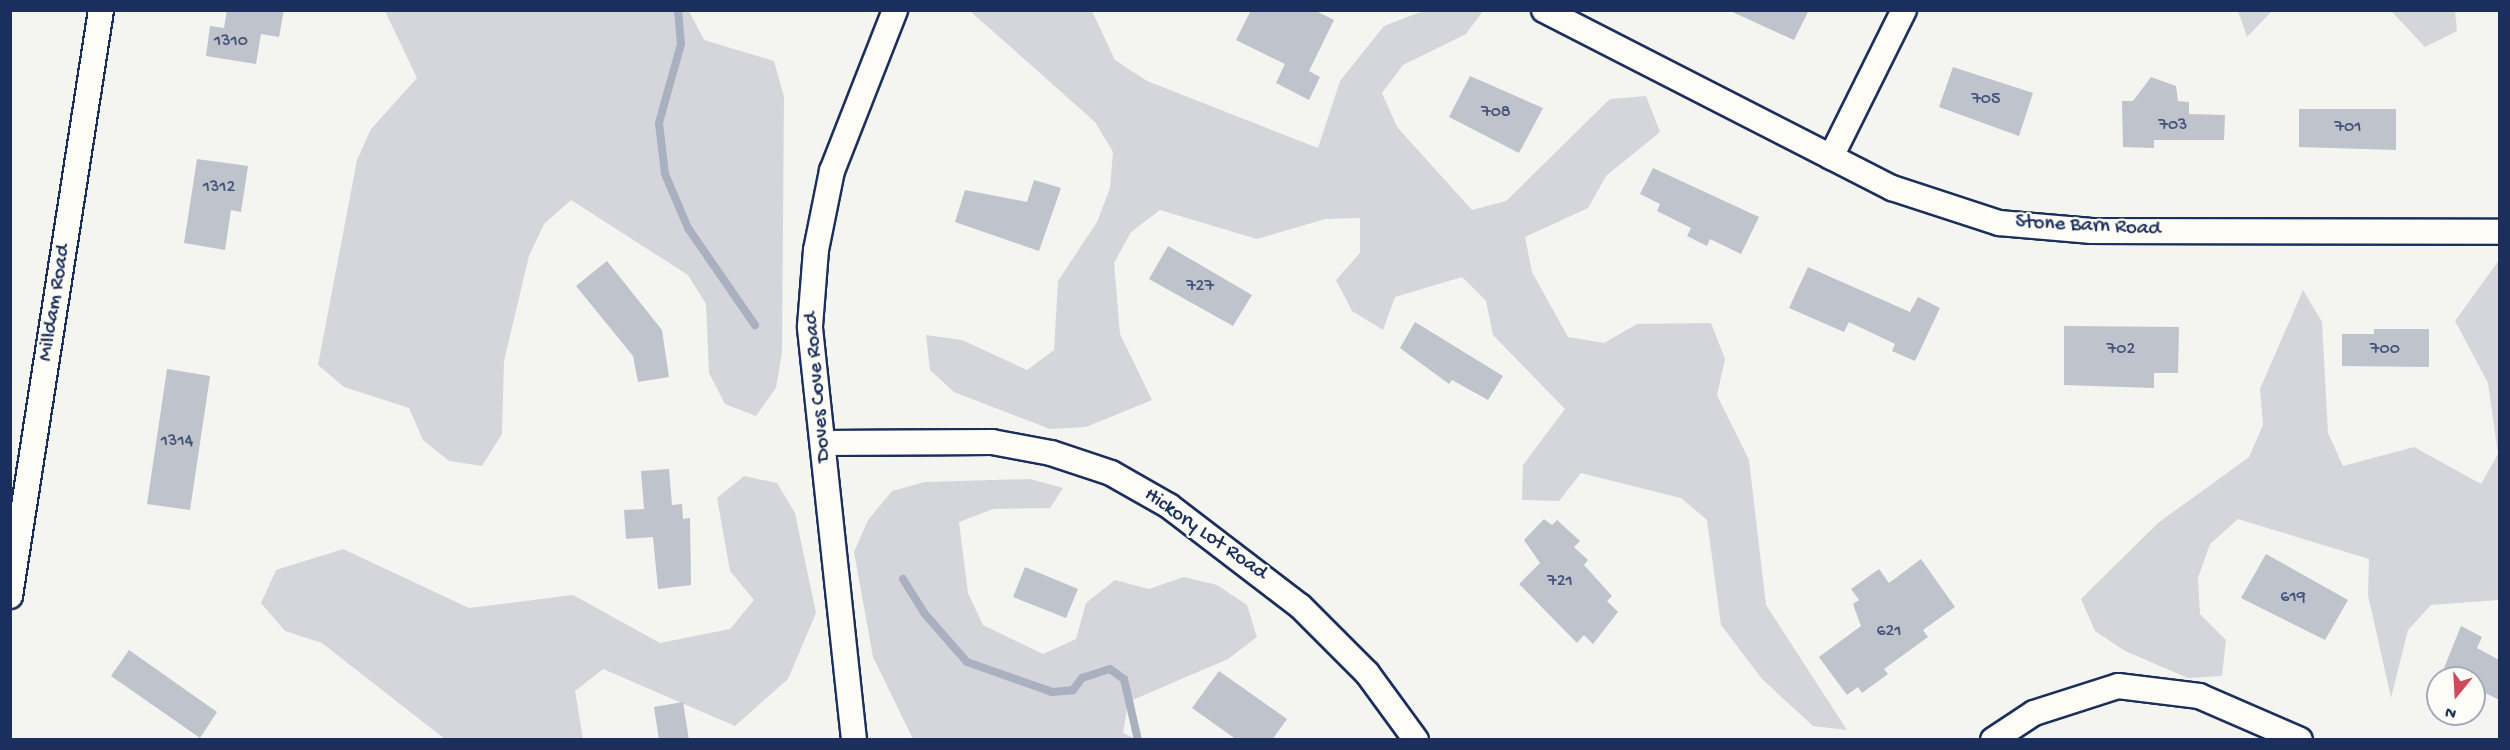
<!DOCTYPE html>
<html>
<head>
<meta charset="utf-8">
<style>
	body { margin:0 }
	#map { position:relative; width:2510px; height:750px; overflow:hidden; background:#f4f4f1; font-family:"Gochi Hand",sans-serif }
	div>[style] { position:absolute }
	.green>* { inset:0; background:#d4d6db }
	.stream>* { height:8px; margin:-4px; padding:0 4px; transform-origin:4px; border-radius:4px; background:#aab0bf }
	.building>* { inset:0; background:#bfc3cc }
	.roads { filter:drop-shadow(2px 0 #1b2f5e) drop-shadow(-2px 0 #1b2f5e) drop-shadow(0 2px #1b2f5e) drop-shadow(0 -2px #1b2f5e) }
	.street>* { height:24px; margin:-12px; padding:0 12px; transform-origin:12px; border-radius:12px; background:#fdfcf7 }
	span { translate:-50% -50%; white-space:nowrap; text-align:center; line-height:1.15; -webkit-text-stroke:4.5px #fdfcf7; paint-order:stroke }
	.number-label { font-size:18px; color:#44547a }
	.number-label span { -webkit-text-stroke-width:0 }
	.street-label { font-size:21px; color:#1b2f5e }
	.frame { position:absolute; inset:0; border:12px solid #1b2f5e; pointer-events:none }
	.north { position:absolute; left:2426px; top:666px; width:60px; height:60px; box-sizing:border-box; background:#fdfcf7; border:2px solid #a3aaba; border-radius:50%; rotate:198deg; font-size:16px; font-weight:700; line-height:24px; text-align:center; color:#1b2f5e }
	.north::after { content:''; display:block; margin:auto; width:21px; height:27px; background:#d1495b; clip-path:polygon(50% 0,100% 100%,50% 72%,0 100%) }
</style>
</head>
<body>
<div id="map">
	<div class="green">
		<i style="clip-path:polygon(385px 11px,689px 11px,704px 40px,774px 61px,784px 97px,782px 353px,776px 388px,756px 416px,725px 404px,709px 373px,706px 304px,688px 275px,571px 200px,544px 224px,529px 256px,504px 361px,502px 434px,482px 466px,449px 461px,423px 440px,409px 408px,344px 387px,318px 365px,357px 160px,371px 129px,417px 78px)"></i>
		<i style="clip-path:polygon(970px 11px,1092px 11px,1115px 60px,1147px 81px,1318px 148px,1340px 81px,1384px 26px,1423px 11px,1483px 11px,1466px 34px,1403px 65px,1382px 93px,1397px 127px,1472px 210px,1506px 201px,1610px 99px,1646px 96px,1660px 132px,1606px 176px,1588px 208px,1525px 237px,1532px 272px,1568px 337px,1604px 343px,1637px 324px,1711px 323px,1725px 359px,1717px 395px,1749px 460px,1766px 605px,1847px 730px,1813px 726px,1762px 679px,1721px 625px,1707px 520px,1681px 498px,1581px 473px,1559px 501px,1522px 500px,1523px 465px,1565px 409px,1493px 335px,1486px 301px,1462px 277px,1395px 297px,1383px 330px,1352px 311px,1336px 280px,1360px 253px,1360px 218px,1325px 219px,1257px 239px,1160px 210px,1131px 232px,1114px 263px,1120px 334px,1152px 400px,1086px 427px,1050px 429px,954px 392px,930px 370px,926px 335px,962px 340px,1027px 370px,1054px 350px,1058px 281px,1097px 222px,1110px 188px,1113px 152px,1095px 122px)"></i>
		<i style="clip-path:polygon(2238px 11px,2238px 10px,2272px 11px,2247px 37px)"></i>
		<i style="clip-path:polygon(2391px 11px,2455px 11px,2457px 31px,2425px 47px)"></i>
		<i style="clip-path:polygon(2499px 260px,2499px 600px,2431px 605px,2408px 630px,2391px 698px,2368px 595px,2369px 559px,2238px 519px,2210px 544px,2198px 578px,2200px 614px,2226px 640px,2222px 676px,2188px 678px,2125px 651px,2095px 631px,2081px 599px,2158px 523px,2249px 457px,2263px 425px,2260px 389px,2303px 290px,2322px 322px,2328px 433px,2343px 466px,2414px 447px,2481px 484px,2498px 454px,2488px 383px,2455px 321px)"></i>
		<i style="clip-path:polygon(744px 476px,777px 483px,795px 513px,816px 613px,788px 679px,735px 726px,603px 669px,575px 691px,583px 739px,446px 740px,322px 643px,285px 631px,261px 603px,276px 570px,343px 549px,469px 608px,573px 595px,660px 643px,730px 629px,754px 600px,730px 571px,717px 498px)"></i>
		<i style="clip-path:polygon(1030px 479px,1063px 488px,1050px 508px,993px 509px,959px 522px,968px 593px,983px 625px,1043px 654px,1076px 639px,1086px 603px,1115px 580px,1149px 589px,1184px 577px,1217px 585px,1247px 605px,1257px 637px,1228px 659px,1128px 702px,1123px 733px,1135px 739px,913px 739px,873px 657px,854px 552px,868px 520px,892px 491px,925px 482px)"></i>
	</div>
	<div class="stream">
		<i style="left:678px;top:10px;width:34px;rotate:85deg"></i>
		<i style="left:681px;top:44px;width:82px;rotate:105.6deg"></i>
		<i style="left:659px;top:123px;width:51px;rotate:83.3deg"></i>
		<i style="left:665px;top:174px;width:59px;rotate:66.9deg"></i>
		<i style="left:688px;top:228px;width:118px;rotate:55.4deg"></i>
		<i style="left:903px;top:579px;width:40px;rotate:58deg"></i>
		<i style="left:924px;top:613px;width:65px;rotate:48.7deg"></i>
		<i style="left:967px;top:662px;width:90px;rotate:19.4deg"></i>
		<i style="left:1052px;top:692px;width:21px;rotate:-5deg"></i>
		<i style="left:1073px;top:690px;width:15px;rotate:-53deg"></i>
		<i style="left:1082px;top:678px;width:29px;rotate:-18deg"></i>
		<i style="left:1110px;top:669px;width:17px;rotate:36deg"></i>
		<i style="left:1124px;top:679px;width:63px;rotate:77.1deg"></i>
	</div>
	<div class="building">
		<i style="clip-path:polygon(227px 10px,284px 10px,279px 37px,261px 34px,256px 64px,206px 56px,210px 26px,224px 28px)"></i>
		<i style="clip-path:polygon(1251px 10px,1314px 10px,1334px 20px,1309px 71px,1320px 77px,1309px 100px,1276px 83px,1285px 64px,1236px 40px)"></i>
		<i style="clip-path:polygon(1728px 10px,1809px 10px,1794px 40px)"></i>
		<i style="clip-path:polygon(1953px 67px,2033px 93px,2019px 136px,1939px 107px)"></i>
		<i style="clip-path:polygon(1470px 76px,1543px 108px,1519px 153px,1449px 117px)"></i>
		<i style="clip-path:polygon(2151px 77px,2176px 86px,2178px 101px,2189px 102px,2189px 114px,2225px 115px,2224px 140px,2154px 140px,2154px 148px,2123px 147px,2122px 101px,2133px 101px)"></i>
		<i style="clip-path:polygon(2299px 109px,2396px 109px,2396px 150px,2299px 147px)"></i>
		<i style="clip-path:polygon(197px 159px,248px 166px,241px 212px,231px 210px,225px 250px,184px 243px)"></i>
		<i style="clip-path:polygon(1653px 168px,1759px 217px,1741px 254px,1710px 239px,1707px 246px,1687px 236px,1691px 228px,1657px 211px,1660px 204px,1640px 194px)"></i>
		<i style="clip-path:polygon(1034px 180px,1061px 188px,1039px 251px,955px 222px,965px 190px,1027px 202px)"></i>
		<i style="clip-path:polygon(1168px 246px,1252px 295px,1233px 326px,1149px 279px)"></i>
		<i style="clip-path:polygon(607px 261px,662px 330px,669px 377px,638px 382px,633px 356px,576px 286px)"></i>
		<i style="clip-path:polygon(1808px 267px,1910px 312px,1918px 297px,1940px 308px,1915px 361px,1892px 351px,1895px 344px,1849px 322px,1844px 332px,1789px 308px)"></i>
		<i style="clip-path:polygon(1415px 322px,1503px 376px,1488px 400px,1452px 380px,1449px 384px,1400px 348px)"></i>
		<i style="clip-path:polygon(2064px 326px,2179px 327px,2178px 373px,2154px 373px,2154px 388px,2064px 385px)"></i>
		<i style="clip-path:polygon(2374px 329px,2429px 329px,2429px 367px,2342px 366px,2342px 334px,2374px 334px)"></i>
		<i style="clip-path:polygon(167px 369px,210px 376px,190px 510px,147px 504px)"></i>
		<i style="clip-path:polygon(669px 469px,672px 505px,682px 504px,683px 519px,690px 518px,691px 585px,658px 589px,653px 537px,626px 539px,624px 510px,644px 509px,641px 471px)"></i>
		<i style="clip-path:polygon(1544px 519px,1552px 525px,1557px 520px,1580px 541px,1574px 547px,1588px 560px,1584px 565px,1612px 596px,1607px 601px,1618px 612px,1593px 644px,1584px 635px,1577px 643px,1519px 584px,1540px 563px,1524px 540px)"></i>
		<i style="clip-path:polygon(2266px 554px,2348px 600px,2325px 640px,2241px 598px)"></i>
		<i style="clip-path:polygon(1921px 559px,1955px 607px,1923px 630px,1928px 637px,1884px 669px,1888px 674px,1862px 693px,1858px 687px,1847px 695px,1819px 657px,1861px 626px,1853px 604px,1859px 600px,1851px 589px,1879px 569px,1889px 583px)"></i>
		<i style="clip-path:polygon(1025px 567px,1078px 589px,1066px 618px,1013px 597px)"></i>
		<i style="clip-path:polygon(2461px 626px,2482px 637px,2477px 648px,2499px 660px,2499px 700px,2474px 687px,2474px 678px,2444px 668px)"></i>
		<i style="clip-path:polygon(129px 650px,217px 712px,200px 738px,111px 676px)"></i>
		<i style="clip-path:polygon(1219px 671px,1287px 719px,1272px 740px,1237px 740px,1192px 708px)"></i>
		<i style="clip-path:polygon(683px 702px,689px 740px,659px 740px,654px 707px)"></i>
	</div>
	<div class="roads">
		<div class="street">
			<i style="left:1544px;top:10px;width:391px;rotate:27.1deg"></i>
			<i style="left:1892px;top:188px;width:113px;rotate:18.1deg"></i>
			<i style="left:1999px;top:223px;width:93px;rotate:4.9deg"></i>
			<i style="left:2092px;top:231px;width:408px;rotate:0.1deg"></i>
			<i style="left:1831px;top:157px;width:164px;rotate:-63.6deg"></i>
			<i style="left:823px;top:443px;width:169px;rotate:-0.3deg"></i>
			<i style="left:992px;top:442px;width:60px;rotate:10.6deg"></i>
			<i style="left:1051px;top:453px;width:63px;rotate:18.4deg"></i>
			<i style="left:1111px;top:473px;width:67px;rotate:29.6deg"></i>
			<i style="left:1169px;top:506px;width:165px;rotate:37.4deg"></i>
			<i style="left:1300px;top:606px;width:95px;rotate:45deg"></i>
			<i style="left:1367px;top:673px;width:83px;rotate:53.8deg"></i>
			<i style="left:10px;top:596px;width:593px;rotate:-81.17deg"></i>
			<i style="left:854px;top:740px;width:416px;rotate:-96.1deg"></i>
			<i style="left:810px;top:326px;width:76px;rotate:-85.5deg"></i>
			<i style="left:816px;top:250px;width:81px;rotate:-78.6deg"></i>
			<i style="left:832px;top:171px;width:173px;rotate:-68.6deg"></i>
			<i style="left:1993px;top:740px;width:49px;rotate:-33.4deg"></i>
			<i style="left:2034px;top:713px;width:88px;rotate:-17.8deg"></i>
			<i style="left:2118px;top:686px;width:82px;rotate:7deg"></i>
			<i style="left:2199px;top:696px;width:110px;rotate:23.5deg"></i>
		</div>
	</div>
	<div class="number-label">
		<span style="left:231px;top:42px">1310</span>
		<span style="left:1986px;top:100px">705</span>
		<span style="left:1496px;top:113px">708</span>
		<span style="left:2173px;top:126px">703</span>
		<span style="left:2348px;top:128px">701</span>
		<span style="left:219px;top:188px">1312</span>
		<span style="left:1200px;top:287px">727</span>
		<span style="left:2121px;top:350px">702</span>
		<span style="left:2385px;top:350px">700</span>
		<span style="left:177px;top:442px">1314</span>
		<span style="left:1560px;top:582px">721</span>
		<span style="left:2293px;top:598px">619</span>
		<span style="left:1889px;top:632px">621</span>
	</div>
	<div class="street-label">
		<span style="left:2088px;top:227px;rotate:3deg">Stone Barn Road</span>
		<span style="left:56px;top:303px;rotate:-81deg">Milldam Road</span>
		<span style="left:819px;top:387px;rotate:-95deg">Doves Cove Road</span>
		<span style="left:1205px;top:535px;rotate:35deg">Hickory Lot Road</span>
	</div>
	<div class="frame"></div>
	<div class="north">N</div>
</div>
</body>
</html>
